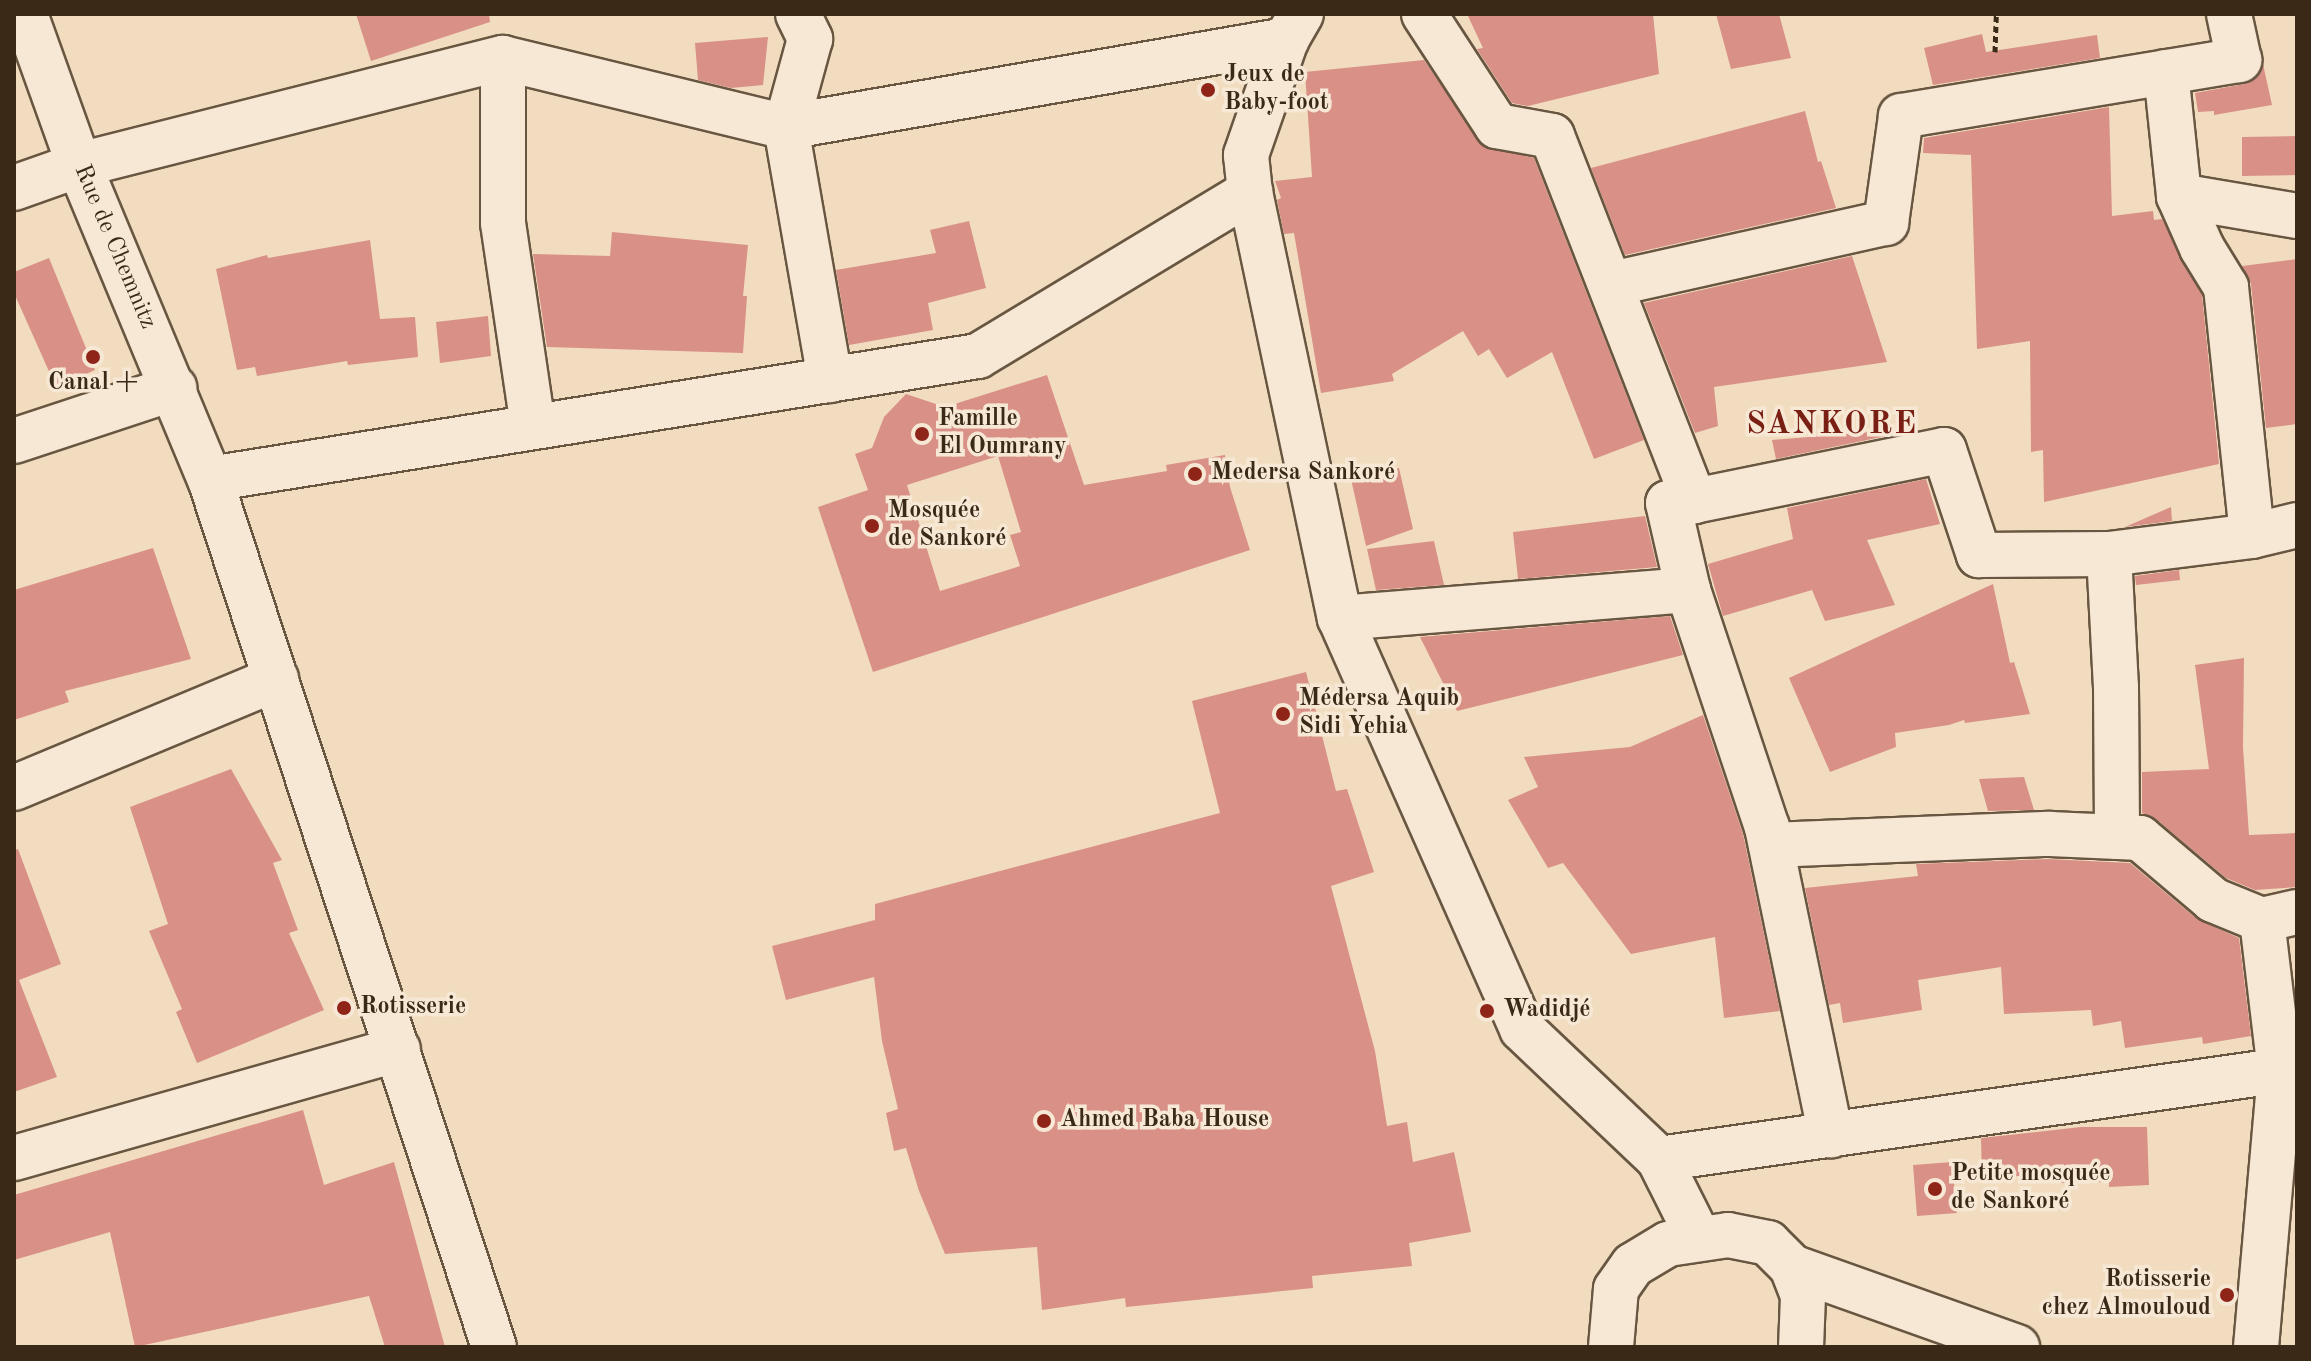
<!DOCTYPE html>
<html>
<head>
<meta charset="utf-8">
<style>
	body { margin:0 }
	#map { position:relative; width:2311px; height:1361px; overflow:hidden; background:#f1dcbf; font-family:"Old Standard TT",serif }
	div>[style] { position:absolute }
	.building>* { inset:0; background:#d99086 }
	.path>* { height:5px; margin-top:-2.5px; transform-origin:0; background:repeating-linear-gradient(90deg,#3b2917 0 6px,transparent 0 10px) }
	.roads { filter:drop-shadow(2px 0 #685641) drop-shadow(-2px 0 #685641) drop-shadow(0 2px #685641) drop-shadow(0 -2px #685641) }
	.minor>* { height:44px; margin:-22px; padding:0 22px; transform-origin:22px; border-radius:22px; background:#f6e8d5 }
	.tertiary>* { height:44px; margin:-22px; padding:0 22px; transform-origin:22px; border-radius:22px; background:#f6e8d5 }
	.dots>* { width:22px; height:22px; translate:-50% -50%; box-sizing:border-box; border:4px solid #f6e8d5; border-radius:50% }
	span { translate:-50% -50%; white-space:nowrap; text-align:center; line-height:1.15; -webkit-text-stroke:7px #f6e8d5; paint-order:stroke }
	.poi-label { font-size:24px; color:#3b2917; font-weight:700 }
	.left { translate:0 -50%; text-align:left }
	.right { translate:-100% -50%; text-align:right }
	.street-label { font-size:24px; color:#3b2917 }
	.district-label { font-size:32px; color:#7a1f14; font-weight:700; letter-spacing:2px }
	.frame { position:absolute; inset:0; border:16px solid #3b2917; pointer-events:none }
</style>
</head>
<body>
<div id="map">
	<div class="building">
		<i style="clip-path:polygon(356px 14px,489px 14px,490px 22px,371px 61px)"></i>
		<i style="clip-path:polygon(1467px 14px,1653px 14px,1659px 74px,1528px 106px,1512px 103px,1477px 49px,1483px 48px)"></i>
		<i style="clip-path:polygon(1716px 14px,1779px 14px,1791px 58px,1731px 69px)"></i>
		<i style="clip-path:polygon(1982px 34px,1986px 52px,2097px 35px,2100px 58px,1933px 85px,1924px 48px)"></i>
		<i style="clip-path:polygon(768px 37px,763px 85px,731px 88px,698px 80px,695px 43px)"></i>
		<i style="clip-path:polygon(1424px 60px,1483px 146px,1534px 158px,1644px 440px,1594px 459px,1552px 352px,1507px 378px,1489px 349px,1478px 356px,1463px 331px,1392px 374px,1394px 381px,1321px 393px,1294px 233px,1284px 234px,1277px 200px,1281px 198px,1275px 181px,1312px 177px,1305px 72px)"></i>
		<i style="clip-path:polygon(2263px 64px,2272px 105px,2214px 115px,2214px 111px,2198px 112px,2195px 93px,2244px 84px,2256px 78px)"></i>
		<i style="clip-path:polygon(2109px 107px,2112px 216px,2153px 211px,2154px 220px,2162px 219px,2202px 295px,2219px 464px,2044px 502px,2043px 450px,2031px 452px,2030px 341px,1977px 349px,1971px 155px,1923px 153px,1924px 138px)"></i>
		<i style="clip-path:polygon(1805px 111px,1818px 162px,1821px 161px,1836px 208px,1625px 255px,1591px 168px)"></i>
		<i style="clip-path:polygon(2297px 136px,2297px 175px,2242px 176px,2242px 137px)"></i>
		<i style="clip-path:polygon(969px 221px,986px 288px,928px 303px,933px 330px,849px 345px,836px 270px,936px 253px,930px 230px)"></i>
		<i style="clip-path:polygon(612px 232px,748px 245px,743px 296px,747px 296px,743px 353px,547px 347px,533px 254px,610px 256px)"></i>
		<i style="clip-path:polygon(370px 240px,380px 319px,415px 317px,418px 357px,348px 365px,347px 361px,257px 376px,255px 367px,237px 370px,216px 269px,267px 255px,268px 258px)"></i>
		<i style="clip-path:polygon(1852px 256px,1887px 362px,1714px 387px,1718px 426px,1695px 433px,1644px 303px)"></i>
		<i style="clip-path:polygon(49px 258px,95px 370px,56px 387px,14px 293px,14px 272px)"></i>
		<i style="clip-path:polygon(2297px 259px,2297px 424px,2266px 428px,2251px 284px,2242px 266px)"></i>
		<i style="clip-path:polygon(488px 316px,491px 356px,440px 363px,436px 322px)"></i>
		<i style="clip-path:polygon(evenodd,1047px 375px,1084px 485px,1167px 471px,1166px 465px,1225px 455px,1230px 487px,1250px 550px,873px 672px,818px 507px,868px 490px,855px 454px,872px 448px,884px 417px,906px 394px,945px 407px,1047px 375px,998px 456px,1021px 532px,1010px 535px,1020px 566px,940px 591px,907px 485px,998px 456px)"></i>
		<i style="clip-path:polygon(1909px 429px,1910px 431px,1776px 459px,1772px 440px)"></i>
		<i style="clip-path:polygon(1399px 468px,1413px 529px,1366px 546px,1351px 479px)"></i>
		<i style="clip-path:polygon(1926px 479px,1940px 524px,1867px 540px,1895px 605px,1825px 621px,1812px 590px,1723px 616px,1708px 564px,1793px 539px,1787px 508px)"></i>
		<i style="clip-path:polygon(2171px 507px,2172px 521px,2125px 527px)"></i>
		<i style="clip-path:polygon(1645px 516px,1657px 567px,1518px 579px,1513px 532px)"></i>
		<i style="clip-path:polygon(1434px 541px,1444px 585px,1376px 590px,1367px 549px)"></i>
		<i style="clip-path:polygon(153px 548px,191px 659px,65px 691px,69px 702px,14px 720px,14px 590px)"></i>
		<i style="clip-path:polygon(2179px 570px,2180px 580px,2136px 585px,2135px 576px)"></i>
		<i style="clip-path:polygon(1993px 584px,2010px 663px,2014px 662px,2030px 714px,1965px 723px,1964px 720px,1949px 725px,1895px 733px,1896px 747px,1830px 772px,1789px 678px)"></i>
		<i style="clip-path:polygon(1670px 616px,1683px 655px,1457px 711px,1420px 637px)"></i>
		<i style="clip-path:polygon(2244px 658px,2243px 747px,2249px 835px,2297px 833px,2297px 887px,2255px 890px,2226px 878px,2156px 819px,2142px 813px,2142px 772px,2209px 769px,2195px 665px)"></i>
		<i style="clip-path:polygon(1306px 672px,1336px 791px,1347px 789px,1374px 872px,1331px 886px,1375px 1051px,1387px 1126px,1407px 1122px,1413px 1162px,1454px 1152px,1471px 1232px,1409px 1243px,1412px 1266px,1312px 1276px,1313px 1288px,1126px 1307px,1125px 1298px,1042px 1310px,1037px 1247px,945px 1254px,919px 1191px,906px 1148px,894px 1151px,886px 1113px,898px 1109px,882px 1041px,874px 977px,786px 1000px,772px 946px,875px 920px,875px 904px,1220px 813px,1192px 701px)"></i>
		<i style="clip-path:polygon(1703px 715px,1743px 834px,1780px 1011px,1724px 1018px,1715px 937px,1631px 954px,1563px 863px,1548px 868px,1508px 800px,1538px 787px,1524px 757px,1630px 747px)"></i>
		<i style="clip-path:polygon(231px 769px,282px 860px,273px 863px,298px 930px,289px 933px,324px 1010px,197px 1063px,176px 1012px,182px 1009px,149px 931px,168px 924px,130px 807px)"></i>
		<i style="clip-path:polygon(2024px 777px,2034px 810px,1988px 811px,1979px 779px)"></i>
		<i style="clip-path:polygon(18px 849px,61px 964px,19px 980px,57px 1077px,14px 1092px,14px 850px)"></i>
		<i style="clip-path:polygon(2048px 859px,2130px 863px,2197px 919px,2239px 938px,2251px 1036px,2203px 1044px,2202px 1037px,2125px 1048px,2121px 1021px,2093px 1026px,2091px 1010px,2004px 1014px,2001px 967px,1918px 980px,1922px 1010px,1843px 1023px,1840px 1003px,1829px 1005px,1805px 888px,1918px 876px,1916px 864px)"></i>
		<i style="clip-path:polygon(303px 1110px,324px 1185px,394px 1162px,445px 1347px,385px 1347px,369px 1296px,135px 1347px,110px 1232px,14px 1260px,14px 1195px)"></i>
		<i style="clip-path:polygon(2081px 1127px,2147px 1127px,2149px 1185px,2109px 1187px,2109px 1182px,2055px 1183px,2055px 1174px,1982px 1178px,1981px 1138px)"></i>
		<i style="clip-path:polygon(1952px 1162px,1957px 1213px,1917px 1216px,1913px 1165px)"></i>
	</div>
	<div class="path">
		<i style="left:1995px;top:52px;width:38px;rotate:-88deg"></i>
	</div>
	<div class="roads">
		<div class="minor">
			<i style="left:25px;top:14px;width:160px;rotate:70.3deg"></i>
			<i style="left:79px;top:165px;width:340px;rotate:67.4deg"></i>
			<i style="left:210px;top:479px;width:778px;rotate:-9.1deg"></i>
			<i style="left:978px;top:356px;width:318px;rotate:-31.1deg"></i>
			<i style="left:798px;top:14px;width:28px;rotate:64deg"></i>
			<i style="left:810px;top:39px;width:91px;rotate:105.3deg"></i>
			<i style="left:786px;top:127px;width:257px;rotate:80.1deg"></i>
			<i style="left:1301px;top:14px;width:30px;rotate:120deg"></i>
			<i style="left:1286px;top:40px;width:122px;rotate:109.2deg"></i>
			<i style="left:1246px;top:155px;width:37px;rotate:84deg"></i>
			<i style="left:1250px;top:192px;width:435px;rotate:78.1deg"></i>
			<i style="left:1340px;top:618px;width:449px;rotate:66.1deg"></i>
			<i style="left:1522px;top:1029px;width:189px;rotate:43.5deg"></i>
			<i style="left:1659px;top:1159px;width:87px;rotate:63.4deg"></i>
			<i style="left:1424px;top:14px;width:134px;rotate:56.9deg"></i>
			<i style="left:1497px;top:126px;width:56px;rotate:10.3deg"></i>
			<i style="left:1552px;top:136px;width:392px;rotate:68.7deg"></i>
			<i style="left:503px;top:58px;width:165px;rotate:90deg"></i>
			<i style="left:503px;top:223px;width:206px;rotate:81.6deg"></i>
			<i style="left:2166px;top:72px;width:125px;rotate:84deg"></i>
			<i style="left:2179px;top:196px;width:120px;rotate:9.6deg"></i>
			<i style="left:14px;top:188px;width:69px;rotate:-19.5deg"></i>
			<i style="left:79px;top:165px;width:437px;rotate:-14.2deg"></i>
			<i style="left:503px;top:58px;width:291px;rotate:13.7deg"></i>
			<i style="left:786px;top:127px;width:508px;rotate:-9.87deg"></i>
			<i style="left:2179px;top:196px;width:57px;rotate:66.1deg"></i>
			<i style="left:2202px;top:248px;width:46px;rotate:58.4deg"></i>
			<i style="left:2226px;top:287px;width:250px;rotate:84deg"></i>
			<i style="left:1612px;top:284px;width:281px;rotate:-12.6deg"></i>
			<i style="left:1886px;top:223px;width:108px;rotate:-82deg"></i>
			<i style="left:1901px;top:116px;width:343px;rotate:-9.4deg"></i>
			<i style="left:2239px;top:60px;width:47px;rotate:-102.3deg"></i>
			<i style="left:14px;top:441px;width:169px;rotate:-18.3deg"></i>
			<i style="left:2109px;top:554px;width:133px;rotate:87deg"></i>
			<i style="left:2116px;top:687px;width:150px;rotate:89.6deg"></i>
			<i style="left:1688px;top:590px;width:89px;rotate:-102.9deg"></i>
			<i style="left:1668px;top:503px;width:26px;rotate:-4deg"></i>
			<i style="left:1694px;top:501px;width:255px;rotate:-11.5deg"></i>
			<i style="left:1944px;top:450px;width:111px;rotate:71.6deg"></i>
			<i style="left:1979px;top:555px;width:130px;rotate:-0.4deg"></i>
			<i style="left:2109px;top:554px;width:144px;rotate:-7.2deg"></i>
			<i style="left:2252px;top:536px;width:46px;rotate:-13.7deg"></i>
			<i style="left:1340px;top:618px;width:349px;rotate:-4.6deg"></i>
			<i style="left:1688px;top:590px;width:250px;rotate:71.6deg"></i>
			<i style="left:1767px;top:827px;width:315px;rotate:78.3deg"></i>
			<i style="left:14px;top:788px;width:284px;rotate:-22.6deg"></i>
			<i style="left:1771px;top:845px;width:279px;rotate:-2.3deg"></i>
			<i style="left:2050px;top:834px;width:90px;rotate:2.5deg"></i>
			<i style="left:2140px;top:838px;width:96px;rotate:40.3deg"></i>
			<i style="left:2213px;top:900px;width:53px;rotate:22.2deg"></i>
			<i style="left:2262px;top:920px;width:36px;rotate:-13deg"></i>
			<i style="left:14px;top:1158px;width:399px;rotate:-15.8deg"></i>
			<i style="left:1659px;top:1159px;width:644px;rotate:-8.12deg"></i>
			<i style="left:2256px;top:1347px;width:277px;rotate:-85deg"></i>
			<i style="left:2280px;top:1071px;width:152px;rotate:-96.8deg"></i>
		</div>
		<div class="tertiary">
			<i style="left:210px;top:479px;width:913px;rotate:71.88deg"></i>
			<i style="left:1792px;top:1267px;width:239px;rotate:19.6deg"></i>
			<i style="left:1611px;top:1347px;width:58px;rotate:-85.1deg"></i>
			<i style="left:1616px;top:1289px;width:29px;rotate:-55deg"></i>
			<i style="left:1633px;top:1265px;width:41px;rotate:-31deg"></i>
			<i style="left:1668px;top:1244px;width:61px;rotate:-8.5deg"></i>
			<i style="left:1728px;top:1235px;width:41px;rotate:11.3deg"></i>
			<i style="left:1768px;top:1243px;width:34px;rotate:45deg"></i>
			<i style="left:1792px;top:1267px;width:31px;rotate:69deg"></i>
			<i style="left:1803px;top:1296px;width:51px;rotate:92.2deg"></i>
		</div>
	</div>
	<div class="dots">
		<i style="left:1208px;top:90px;background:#8f2418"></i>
		<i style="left:93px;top:357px;background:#8f2418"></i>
		<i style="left:922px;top:434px;background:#8f2418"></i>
		<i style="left:1195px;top:474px;background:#8f2418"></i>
		<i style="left:872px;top:526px;background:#8f2418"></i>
		<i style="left:1283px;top:714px;background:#8f2418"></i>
		<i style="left:344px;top:1008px;background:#8f2418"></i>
		<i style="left:1487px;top:1011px;background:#8f2418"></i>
		<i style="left:1044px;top:1121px;background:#8f2418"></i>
		<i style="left:1935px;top:1189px;background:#8f2418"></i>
		<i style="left:2227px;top:1295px;background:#8f2418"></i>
	</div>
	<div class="poi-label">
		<span class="left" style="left:1224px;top:90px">Jeux de<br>Baby-foot</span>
		<span style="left:93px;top:384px">Canal +</span>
		<span class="left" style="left:938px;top:434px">Famille<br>El Oumrany</span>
		<span class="left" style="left:1211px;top:474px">Medersa Sankoré</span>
		<span class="left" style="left:888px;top:526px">Mosquée<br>de Sankoré</span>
		<span class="left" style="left:1299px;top:714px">Médersa Aquib<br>Sidi Yehia</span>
		<span class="left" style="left:360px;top:1008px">Rotisserie</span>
		<span class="left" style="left:1503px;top:1011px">Wadidjé</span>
		<span class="left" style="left:1060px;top:1121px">Ahmed Baba House</span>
		<span class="left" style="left:1951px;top:1189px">Petite mosquée<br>de Sankoré</span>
		<span class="right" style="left:2211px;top:1295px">Rotisserie<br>chez Almouloud</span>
	</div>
	<div class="street-label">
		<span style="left:114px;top:247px;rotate:67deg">Rue de Chemnitz</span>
	</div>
	<div class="district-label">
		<span style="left:1832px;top:425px">SANKORE</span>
	</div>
	<div class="frame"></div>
</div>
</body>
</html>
